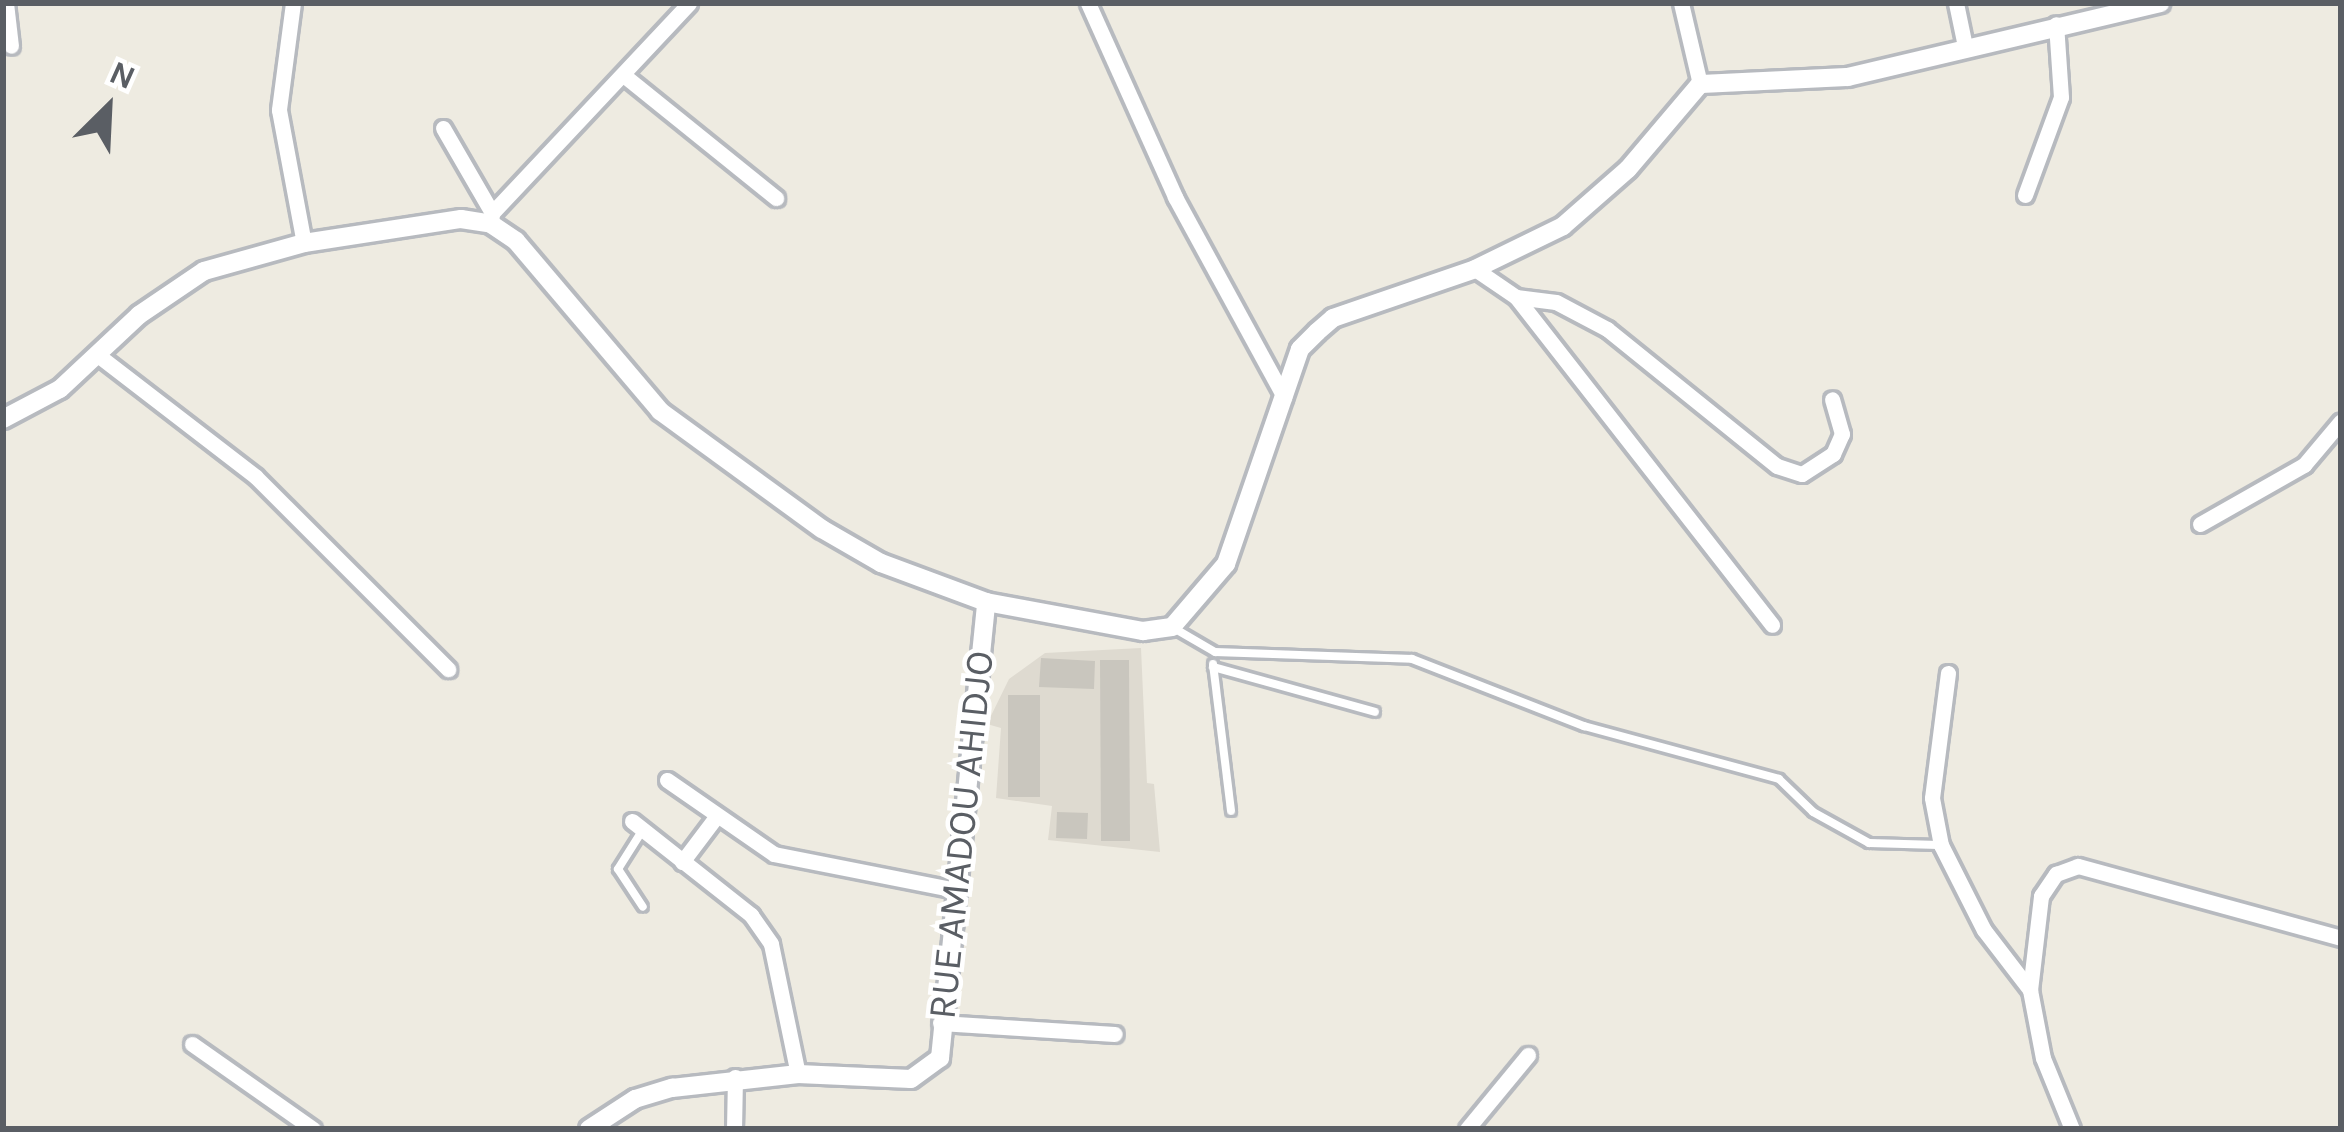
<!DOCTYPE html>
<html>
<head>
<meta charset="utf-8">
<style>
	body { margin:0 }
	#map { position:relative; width:2344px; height:1132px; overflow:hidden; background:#eeebe1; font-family:Karla,sans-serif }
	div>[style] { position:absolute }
	.education>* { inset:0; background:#dedad0 }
	.building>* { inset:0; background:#c9c6be }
	.roads { filter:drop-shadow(3px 0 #b7babf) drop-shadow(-3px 0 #b7babf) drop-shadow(0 3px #b7babf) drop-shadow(0 -3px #b7babf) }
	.service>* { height:8px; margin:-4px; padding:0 4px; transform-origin:4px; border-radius:4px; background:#fff }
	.minor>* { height:15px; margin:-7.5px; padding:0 7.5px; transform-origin:7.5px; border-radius:7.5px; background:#fff }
	.tertiary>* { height:18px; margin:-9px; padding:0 9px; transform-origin:9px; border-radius:9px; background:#fff }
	span { translate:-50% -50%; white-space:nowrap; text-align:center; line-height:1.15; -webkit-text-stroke:9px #fff; paint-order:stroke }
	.street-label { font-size:39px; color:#5a5e64 }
	.frame { position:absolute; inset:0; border:6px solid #5a5e64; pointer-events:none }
	.north { position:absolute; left:48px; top:48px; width:120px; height:120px; -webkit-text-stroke:9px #fff; paint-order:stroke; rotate:24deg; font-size:33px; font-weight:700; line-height:48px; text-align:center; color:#5a5e64 }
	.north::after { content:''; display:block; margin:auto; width:42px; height:54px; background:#5a5e64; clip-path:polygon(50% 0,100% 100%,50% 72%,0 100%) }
</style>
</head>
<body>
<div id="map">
	<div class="education">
		<i style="clip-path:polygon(1141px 648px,1147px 783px,1154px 784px,1160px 852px,1048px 840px,1052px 806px,996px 798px,1001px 728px,987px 724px,1009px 679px,1045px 653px)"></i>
	</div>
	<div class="building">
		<i style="clip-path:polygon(1041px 658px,1095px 661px,1094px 689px,1039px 687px)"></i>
		<i style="clip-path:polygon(1100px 660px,1129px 660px,1130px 841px,1101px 841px)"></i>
		<i style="clip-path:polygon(1008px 695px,1040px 695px,1040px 797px,1008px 797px)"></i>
		<i style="clip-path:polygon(1057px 812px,1088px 813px,1087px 839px,1056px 838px)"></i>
	</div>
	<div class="roads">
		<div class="service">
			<i style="left:1172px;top:627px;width:50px;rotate:30.2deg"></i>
			<i style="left:1215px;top:652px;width:197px;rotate:2deg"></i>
			<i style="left:1412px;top:659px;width:185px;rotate:21.3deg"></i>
			<i style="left:1584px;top:726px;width:202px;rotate:15.2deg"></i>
			<i style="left:1779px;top:779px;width:47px;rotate:44.1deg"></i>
			<i style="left:1813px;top:812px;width:64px;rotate:29deg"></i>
			<i style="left:1869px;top:843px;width:70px;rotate:1.6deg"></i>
			<i style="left:1213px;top:664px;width:148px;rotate:83deg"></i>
			<i style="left:1213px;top:667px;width:168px;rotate:15.5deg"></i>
			<i style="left:642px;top:831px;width:45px;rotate:122.3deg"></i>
			<i style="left:618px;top:869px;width:45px;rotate:56.7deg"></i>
		</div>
		<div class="minor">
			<i style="left:6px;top:3px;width:43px;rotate:83.4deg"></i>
			<i style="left:293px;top:3px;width:108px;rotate:97.5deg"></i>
			<i style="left:279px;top:110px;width:135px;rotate:79.4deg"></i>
			<i style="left:1088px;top:3px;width:213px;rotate:65.8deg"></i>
			<i style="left:1175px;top:197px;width:228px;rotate:61.4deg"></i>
			<i style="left:1681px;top:3px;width:83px;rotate:76.8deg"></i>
			<i style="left:1956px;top:3px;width:44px;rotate:78.2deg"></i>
			<i style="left:626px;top:77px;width:193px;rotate:38.9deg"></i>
			<i style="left:443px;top:128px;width:98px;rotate:60deg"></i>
			<i style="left:2025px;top:195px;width:104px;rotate:-69.8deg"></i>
			<i style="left:2061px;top:97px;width:73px;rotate:-93.9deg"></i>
			<i style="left:491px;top:224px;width:11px;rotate:-85deg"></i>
			<i style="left:492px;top:213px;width:288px;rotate:-46.8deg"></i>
			<i style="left:1475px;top:269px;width:50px;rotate:34.3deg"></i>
			<i style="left:1516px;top:297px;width:416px;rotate:52deg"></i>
			<i style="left:1516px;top:297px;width:40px;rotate:7.1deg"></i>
			<i style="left:1556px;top:302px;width:58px;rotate:27.9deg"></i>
			<i style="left:1607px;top:329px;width:218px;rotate:38.9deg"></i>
			<i style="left:1777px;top:466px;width:26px;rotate:18deg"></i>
			<i style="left:1802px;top:474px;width:37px;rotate:-33deg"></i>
			<i style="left:1833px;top:454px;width:22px;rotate:-66deg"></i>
			<i style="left:1842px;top:434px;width:36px;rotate:-106deg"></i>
			<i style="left:99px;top:356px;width:198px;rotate:37.6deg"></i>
			<i style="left:256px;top:477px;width:272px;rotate:45deg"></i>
			<i style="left:2200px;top:524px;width:120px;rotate:-29.6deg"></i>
			<i style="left:2304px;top:465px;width:57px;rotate:-49.9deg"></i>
			<i style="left:1948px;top:673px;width:126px;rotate:97.3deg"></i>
			<i style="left:1932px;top:798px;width:48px;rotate:79.2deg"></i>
			<i style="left:1941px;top:845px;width:95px;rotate:63.2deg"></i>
			<i style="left:1984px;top:930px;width:76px;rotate:52.5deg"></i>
			<i style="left:2030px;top:990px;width:69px;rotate:79.2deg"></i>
			<i style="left:2043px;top:1058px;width:77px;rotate:67.8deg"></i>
			<i style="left:667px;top:780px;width:130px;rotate:34.7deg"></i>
			<i style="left:774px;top:854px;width:180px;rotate:11.2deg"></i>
			<i style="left:632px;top:821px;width:152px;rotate:38.3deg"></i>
			<i style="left:751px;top:915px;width:35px;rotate:55deg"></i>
			<i style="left:771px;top:944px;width:133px;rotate:78.3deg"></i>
			<i style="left:682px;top:862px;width:56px;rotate:-52.9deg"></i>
			<i style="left:2030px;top:990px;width:95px;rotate:-83.3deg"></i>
			<i style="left:2041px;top:896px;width:27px;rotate:-56deg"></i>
			<i style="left:2056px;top:874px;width:23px;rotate:-20deg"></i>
			<i style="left:2078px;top:866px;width:273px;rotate:15.3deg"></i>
			<i style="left:940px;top:1023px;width:175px;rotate:3.6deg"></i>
			<i style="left:192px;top:1044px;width:148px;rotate:35.1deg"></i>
			<i style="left:734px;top:1129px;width:52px;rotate:-88.9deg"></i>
			<i style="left:1467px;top:1129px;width:96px;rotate:-50.5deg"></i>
		</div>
		<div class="tertiary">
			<i style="left:3px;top:419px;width:64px;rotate:-27.8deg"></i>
			<i style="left:60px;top:389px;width:108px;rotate:-43.1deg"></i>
			<i style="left:139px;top:315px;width:78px;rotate:-34.1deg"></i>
			<i style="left:204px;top:271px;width:104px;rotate:-15.6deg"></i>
			<i style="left:304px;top:243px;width:159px;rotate:-8.7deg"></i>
			<i style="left:461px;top:219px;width:30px;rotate:9deg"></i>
			<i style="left:491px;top:224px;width:30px;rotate:34deg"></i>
			<i style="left:516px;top:241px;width:223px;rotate:49.7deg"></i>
			<i style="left:660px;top:411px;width:200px;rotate:36.1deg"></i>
			<i style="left:822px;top:529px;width:68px;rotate:30deg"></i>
			<i style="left:881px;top:563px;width:112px;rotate:20.4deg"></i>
			<i style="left:986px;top:602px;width:160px;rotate:10.5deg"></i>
			<i style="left:1143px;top:631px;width:29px;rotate:-8deg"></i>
			<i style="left:1172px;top:627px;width:83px;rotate:-49.4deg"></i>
			<i style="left:1226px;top:564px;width:227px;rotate:-71deg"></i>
			<i style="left:1300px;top:349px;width:24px;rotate:-45deg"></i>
			<i style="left:1317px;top:332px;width:21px;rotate:-41deg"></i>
			<i style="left:1333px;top:318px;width:150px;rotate:-19deg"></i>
			<i style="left:1475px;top:269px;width:98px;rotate:-26deg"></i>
			<i style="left:1563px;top:226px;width:86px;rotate:-41.2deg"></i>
			<i style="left:1628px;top:169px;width:111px;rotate:-49.7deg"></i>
			<i style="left:1700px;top:84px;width:148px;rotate:-2.7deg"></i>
			<i style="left:1848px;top:77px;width:321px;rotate:-13.3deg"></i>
			<i style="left:589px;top:1129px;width:55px;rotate:-33.1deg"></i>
			<i style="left:635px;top:1099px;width:39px;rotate:-17deg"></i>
			<i style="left:672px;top:1088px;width:127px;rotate:-6.3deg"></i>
			<i style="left:798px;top:1074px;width:113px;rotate:2.5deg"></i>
			<i style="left:911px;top:1079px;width:36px;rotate:-36deg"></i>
			<i style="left:940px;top:1058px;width:458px;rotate:-84.2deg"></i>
		</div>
	</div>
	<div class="street-label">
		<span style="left:961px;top:835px;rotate:-84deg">RUE AMADOU AHIDJO</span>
	</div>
	<div class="frame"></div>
	<div class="north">N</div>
</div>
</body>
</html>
